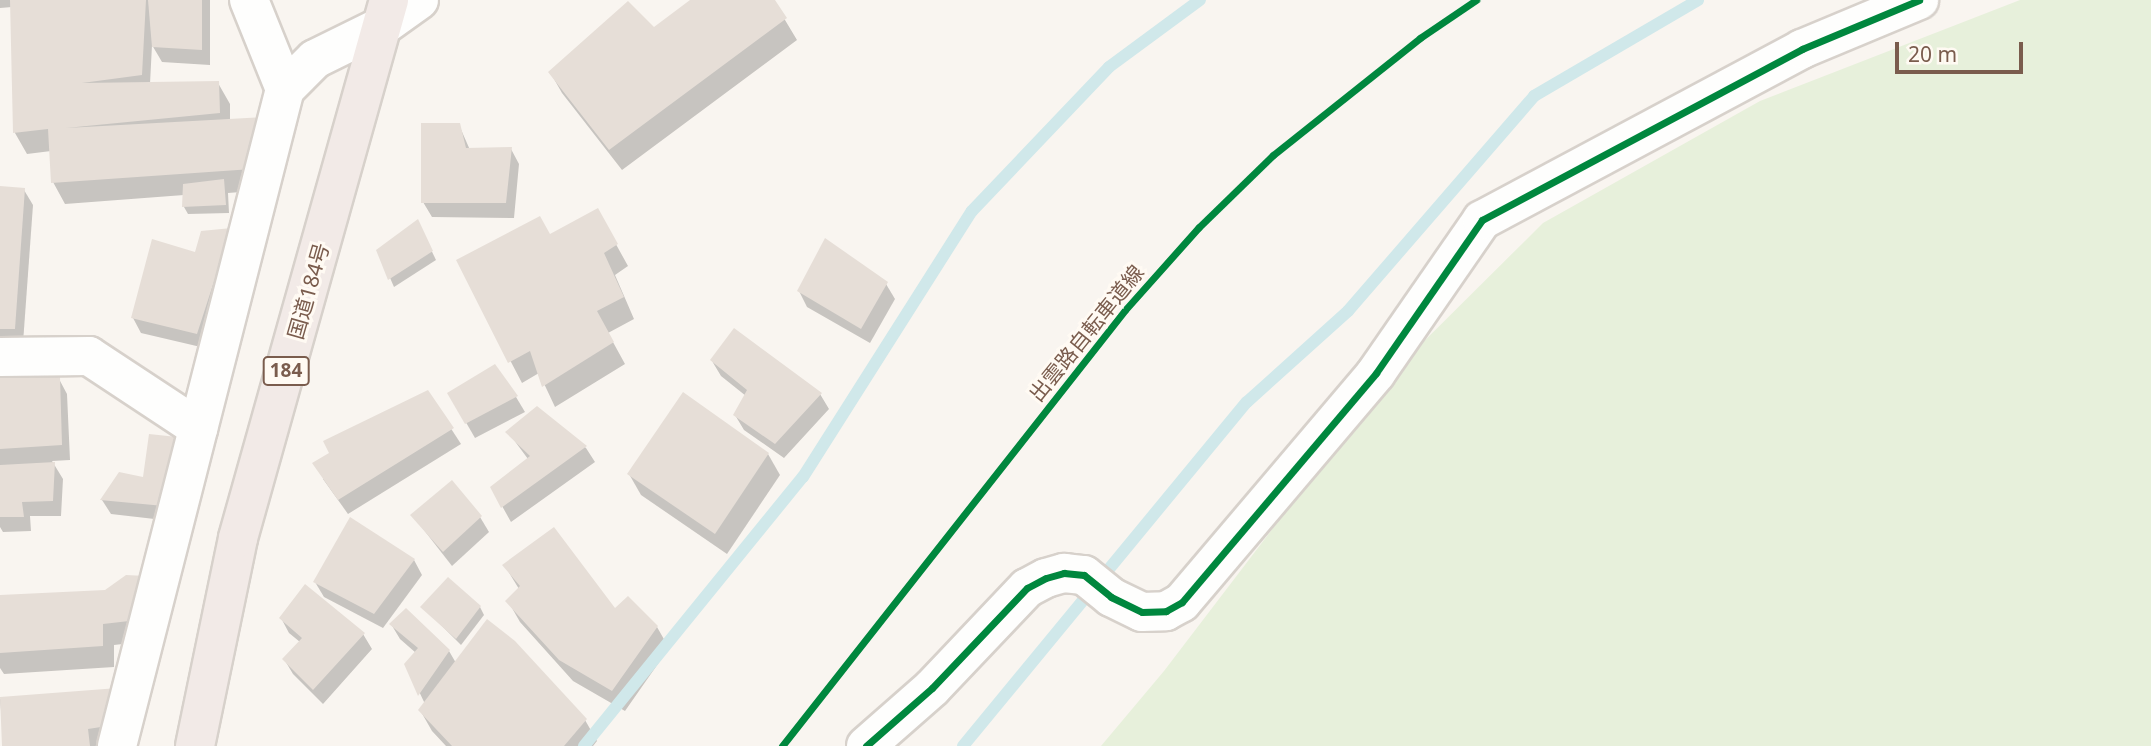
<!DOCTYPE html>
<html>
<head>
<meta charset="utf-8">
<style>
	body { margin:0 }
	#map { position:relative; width:2151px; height:746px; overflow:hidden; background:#f9f5f0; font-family:"Noto Sans","Noto Sans JP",sans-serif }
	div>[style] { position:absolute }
	.green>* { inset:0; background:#e7f0db }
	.shadow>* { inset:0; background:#0003 }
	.stream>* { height:12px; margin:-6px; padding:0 6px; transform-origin:6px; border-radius:6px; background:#d0e8ea }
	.building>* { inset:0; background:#e6ded7 }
	.roads { filter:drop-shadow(2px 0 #d7d1cb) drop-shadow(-2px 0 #d7d1cb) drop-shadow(0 2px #d7d1cb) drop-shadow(0 -2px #d7d1cb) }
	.minor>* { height:38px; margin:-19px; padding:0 19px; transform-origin:19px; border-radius:19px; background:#fefefd }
	.highway>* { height:38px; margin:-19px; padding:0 19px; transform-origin:19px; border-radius:19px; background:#f2eae7 }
	.cycleway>* { height:7px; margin:-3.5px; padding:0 3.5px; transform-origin:3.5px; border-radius:3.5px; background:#00873e }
	span { translate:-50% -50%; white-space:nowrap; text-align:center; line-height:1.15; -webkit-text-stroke:6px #fffaf3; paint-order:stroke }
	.shield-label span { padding:2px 5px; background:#fffaf3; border:2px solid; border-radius:5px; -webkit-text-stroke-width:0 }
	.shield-label { font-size:19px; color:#7a5c4d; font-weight:700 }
	.street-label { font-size:21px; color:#7a5c4d }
	.scale { position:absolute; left:1895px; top:42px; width:128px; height:32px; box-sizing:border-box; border:4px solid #7a5c4d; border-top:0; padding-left:9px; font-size:21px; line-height:24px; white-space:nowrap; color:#7a5c4d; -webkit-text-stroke:5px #fffaf3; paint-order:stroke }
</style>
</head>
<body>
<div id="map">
	<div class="green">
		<i style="clip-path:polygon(2020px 0,2151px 0,2151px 746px,1101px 746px,1164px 671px,1389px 376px,1543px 223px,1760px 101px)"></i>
	</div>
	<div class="shadow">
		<i style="clip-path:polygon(0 0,210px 0,210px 65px,162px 62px,152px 45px,150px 84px,218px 83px,230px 104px,230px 121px,264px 190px,228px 193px,229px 213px,188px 214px,184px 207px,184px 195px,65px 204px,53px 182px,51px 151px,27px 154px,15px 133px,12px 7px,0 8px)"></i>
		<i style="clip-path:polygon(693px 0,773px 0,797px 40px,622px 170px,562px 93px,550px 72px,654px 29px)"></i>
		<i style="clip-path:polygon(459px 125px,470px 150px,511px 149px,519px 164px,514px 218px,432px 217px,423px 202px)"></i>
		<i style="clip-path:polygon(0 188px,24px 190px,33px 205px,23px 343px,0 343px)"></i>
		<i style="clip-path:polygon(597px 210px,628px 266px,615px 275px,634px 319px,608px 333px,625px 364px,555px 407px,539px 373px,522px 383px,458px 261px,550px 237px)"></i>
		<i style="clip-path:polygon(241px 229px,205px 348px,141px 333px,133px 318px,196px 254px)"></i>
		<i style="clip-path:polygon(421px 229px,436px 260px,394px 287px,378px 250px)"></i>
		<i style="clip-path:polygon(886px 284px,895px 299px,870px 343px,807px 307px,799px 291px)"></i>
		<i style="clip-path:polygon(712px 361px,820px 394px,829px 409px,784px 458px,744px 430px,735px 415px,746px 396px,721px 376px)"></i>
		<i style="clip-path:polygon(0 379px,59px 379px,67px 394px,70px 460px,52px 461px,63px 479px,61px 516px,30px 516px,31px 531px,3px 532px,0 527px)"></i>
		<i style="clip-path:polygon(428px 393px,461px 444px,348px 514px,323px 479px)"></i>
		<i style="clip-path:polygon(449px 393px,516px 397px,525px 412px,475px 438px)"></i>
		<i style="clip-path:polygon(537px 408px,586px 448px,595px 462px,511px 522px,492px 488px,528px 459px,508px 432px)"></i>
		<i style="clip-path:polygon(768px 454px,780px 475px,727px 554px,641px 495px,629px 474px)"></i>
		<i style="clip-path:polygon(145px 479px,172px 521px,111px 514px,102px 500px)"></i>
		<i style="clip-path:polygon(413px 516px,480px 517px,489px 532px,452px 566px)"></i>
		<i style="clip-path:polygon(414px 560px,422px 575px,383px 628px,324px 597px,315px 582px)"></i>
		<i style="clip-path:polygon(505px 566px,657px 627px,669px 648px,625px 711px,573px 681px,520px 622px,508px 601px,519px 589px)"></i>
		<i style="clip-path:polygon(106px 592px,149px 641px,114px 645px,114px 667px,4px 674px,0 668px,0 597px)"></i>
		<i style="clip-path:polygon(423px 607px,480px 607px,484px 615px,461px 645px)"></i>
		<i style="clip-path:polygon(281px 618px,363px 634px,372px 649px,323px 704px,293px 674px,284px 659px,300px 642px,289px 633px)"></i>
		<i style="clip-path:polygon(391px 624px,449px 651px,456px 663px,585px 720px,597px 741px,593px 746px,446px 746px,432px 731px,420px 710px,425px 704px,406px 664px,416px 653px,400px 639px)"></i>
		<i style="clip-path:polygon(117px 690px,122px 740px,95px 746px,4px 746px,0 699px)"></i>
	</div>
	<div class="stream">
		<i style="left:584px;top:746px;width:347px;rotate:-50.9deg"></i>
		<i style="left:803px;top:477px;width:315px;rotate:-57.6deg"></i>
		<i style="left:972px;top:211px;width:199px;rotate:-46.4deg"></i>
		<i style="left:1109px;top:67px;width:113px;rotate:-36.4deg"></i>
		<i style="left:963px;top:746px;width:446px;rotate:-50.5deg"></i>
		<i style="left:1247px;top:402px;width:136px;rotate:-42deg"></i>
		<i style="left:1348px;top:311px;width:284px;rotate:-49.1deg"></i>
		<i style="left:1534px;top:96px;width:190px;rotate:-30.3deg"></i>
	</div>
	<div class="building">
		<i style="clip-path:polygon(10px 0,146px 0,142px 75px,82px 83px,219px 81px,220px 113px,66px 128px,267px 117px,252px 169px,51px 183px,48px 129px,13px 133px)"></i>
		<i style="clip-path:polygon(148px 0,202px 0,202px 50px,152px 47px)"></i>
		<i style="clip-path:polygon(690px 0,775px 0,787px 18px,609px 150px,548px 72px,628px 1px,654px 27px)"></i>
		<i style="clip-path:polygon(421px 123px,460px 123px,466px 148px,512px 147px,506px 203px,421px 203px)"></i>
		<i style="clip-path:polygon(224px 179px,226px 205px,182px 207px,183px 184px)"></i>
		<i style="clip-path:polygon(0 186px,25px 188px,15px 329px,0 329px)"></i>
		<i style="clip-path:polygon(598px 208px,618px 244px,604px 253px,624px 297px,597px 311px,614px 342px,542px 387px,530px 351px,508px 363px,456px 260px,540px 216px,550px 234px)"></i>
		<i style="clip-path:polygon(418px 219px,433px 251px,388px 280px,376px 250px)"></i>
		<i style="clip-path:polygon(242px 227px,231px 267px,219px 266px,197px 334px,131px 318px,152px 239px,195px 252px,201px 231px)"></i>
		<i style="clip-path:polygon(825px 238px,888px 282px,861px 329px,797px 291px)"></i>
		<i style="clip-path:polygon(734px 328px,822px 393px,775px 444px,733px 415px,747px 390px,710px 360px)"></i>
		<i style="clip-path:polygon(495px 364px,518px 396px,465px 424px,447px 393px)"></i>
		<i style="clip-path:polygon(0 377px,60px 377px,62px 445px,0 449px)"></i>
		<i style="clip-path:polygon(428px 390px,454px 428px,338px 500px,312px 463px,329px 453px,323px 441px)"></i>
		<i style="clip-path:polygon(683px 392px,769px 453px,715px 534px,627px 474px)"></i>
		<i style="clip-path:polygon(537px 406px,587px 446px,501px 508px,490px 487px,530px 456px,505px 432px)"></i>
		<i style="clip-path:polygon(149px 434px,177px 437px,164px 506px,100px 500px,119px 472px,143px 477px)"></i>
		<i style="clip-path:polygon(55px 462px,53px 501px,22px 502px,24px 517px,0 517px,0 465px)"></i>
		<i style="clip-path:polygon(452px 480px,482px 516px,443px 552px,410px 515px)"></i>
		<i style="clip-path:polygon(350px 517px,415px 559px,374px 614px,313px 582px)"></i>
		<i style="clip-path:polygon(554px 527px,615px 608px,628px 596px,658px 626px,612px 691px,559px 660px,505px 601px,520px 586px,502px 565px)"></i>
		<i style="clip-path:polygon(126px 575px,146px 576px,138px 620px,103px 624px,103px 646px,0 653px,0 595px,105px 590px)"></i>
		<i style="clip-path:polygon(448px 577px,481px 606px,456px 639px,420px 607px)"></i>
		<i style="clip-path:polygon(305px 584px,365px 633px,313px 690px,282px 659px,302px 638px,279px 618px)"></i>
		<i style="clip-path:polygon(406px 608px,450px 650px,418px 696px,404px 664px,418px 648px,389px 624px)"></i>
		<i style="clip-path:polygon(487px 619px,515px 641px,587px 719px,564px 746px,452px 746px,418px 710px)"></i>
		<i style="clip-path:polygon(118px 688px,114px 725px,88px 729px,90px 746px,2px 746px,0 697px)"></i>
	</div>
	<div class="roads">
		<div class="minor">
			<i style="left:249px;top:0;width:96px;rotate:68deg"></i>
			<i style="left:285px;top:89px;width:42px;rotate:-45deg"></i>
			<i style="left:315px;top:59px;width:77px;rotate:-26.2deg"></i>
			<i style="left:384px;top:25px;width:43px;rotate:-35.5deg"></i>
			<i style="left:0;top:357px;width:89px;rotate:-0.6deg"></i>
			<i style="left:89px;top:356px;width:131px;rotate:33.4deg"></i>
			<i style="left:117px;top:746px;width:678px;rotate:-75.66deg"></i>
			<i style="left:866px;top:746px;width:88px;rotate:-41.3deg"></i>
			<i style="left:932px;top:688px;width:138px;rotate:-46.5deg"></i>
			<i style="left:1027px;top:588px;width:21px;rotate:-28deg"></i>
			<i style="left:1046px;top:578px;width:19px;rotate:-16deg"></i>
			<i style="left:1064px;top:573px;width:20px;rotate:6deg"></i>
			<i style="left:1084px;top:575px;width:35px;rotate:39deg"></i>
			<i style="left:1111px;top:597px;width:34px;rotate:26deg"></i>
			<i style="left:1142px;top:612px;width:24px;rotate:-2deg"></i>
			<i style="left:1166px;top:611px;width:18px;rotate:-29deg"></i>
			<i style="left:1182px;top:602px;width:300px;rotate:-49.7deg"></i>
			<i style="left:1376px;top:373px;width:186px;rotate:-55.3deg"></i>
			<i style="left:1482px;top:220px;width:363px;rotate:-28.1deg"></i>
			<i style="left:1802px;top:49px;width:127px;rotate:-22.7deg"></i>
		</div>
		<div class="highway">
			<i style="left:195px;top:746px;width:212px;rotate:-78.3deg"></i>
			<i style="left:238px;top:538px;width:559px;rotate:-74.32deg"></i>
		</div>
	</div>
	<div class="cycleway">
		<i style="left:782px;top:746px;width:555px;rotate:-51.81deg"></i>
		<i style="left:1125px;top:310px;width:111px;rotate:-48.3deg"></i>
		<i style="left:1199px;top:227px;width:103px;rotate:-44.2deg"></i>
		<i style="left:1273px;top:155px;width:188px;rotate:-38.5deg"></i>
		<i style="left:1420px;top:38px;width:68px;rotate:-34.2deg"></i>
		<i style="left:866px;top:746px;width:88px;rotate:-41.3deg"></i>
		<i style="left:932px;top:688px;width:138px;rotate:-46.5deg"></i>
		<i style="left:1027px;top:588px;width:21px;rotate:-28deg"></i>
		<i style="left:1046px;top:578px;width:19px;rotate:-16deg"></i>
		<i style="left:1064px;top:573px;width:20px;rotate:6deg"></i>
		<i style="left:1084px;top:575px;width:35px;rotate:39deg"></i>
		<i style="left:1111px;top:597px;width:34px;rotate:26deg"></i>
		<i style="left:1142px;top:612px;width:24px;rotate:-2deg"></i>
		<i style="left:1166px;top:611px;width:18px;rotate:-29deg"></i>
		<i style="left:1182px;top:602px;width:300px;rotate:-49.7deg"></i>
		<i style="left:1376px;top:373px;width:186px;rotate:-55.3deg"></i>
		<i style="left:1482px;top:220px;width:363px;rotate:-28.1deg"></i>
		<i style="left:1802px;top:49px;width:127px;rotate:-22.7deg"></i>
	</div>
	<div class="shield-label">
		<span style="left:286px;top:371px">184</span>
	</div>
	<div class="street-label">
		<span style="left:308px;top:291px;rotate:-74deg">国道184号</span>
		<span style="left:1086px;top:333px;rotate:-51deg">出雲路自転車道線</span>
	</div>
	<div class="scale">20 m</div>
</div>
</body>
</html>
